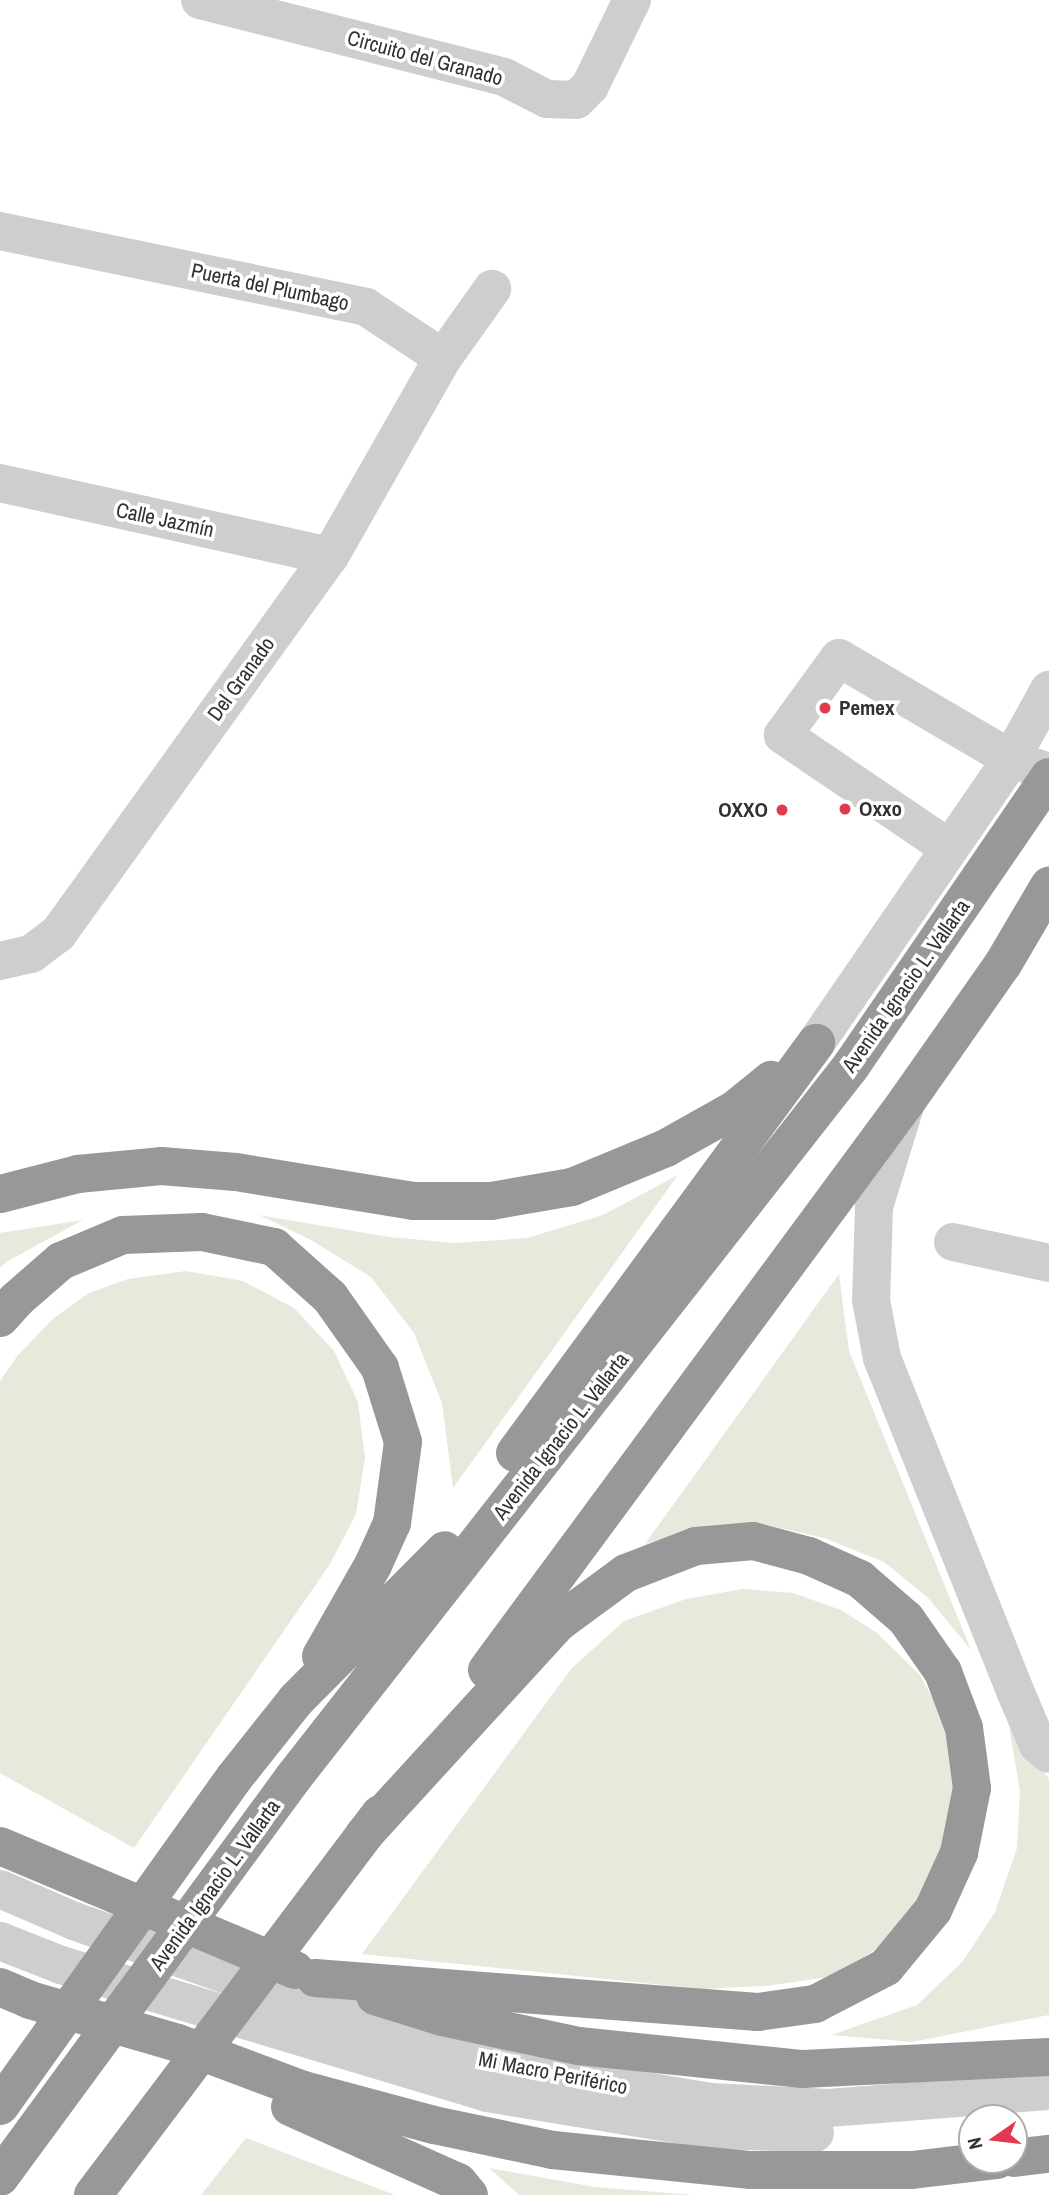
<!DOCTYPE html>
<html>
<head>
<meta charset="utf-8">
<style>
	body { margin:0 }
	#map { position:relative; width:1049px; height:2195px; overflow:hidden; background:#fff; font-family:"Archivo Narrow",sans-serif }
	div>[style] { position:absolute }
	.green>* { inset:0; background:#e5eadd }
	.minor>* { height:38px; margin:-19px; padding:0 19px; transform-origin:19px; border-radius:19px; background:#cecece }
	.highway>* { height:38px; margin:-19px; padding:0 19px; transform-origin:19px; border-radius:19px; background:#989898 }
	.dots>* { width:19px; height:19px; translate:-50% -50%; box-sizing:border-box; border:4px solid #fff; border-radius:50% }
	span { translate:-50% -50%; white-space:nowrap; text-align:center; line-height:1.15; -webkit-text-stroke:7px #fff; paint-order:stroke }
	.street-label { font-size:21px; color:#313131 }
	.poi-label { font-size:21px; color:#313131; font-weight:700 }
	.left { translate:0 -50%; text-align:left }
	.right { translate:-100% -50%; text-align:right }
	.north { position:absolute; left:958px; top:2104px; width:70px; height:70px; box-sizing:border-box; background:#fff; border:2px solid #adadad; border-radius:50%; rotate:256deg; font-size:19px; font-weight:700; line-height:28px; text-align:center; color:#313131 }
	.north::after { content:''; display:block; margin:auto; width:24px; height:32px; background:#e13a50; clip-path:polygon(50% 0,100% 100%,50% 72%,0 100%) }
</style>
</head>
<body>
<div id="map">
	<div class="green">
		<i style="clip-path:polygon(678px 1175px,453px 1488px,442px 1403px,414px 1333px,371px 1277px,311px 1240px,259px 1215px,389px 1237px,455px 1243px,527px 1238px,603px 1215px)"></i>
		<i style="clip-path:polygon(83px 1220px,8px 1261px,0 1268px,0 1233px)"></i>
		<i style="clip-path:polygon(186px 1271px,243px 1281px,294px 1308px,334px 1351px,358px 1402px,365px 1458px,356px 1514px,330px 1564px,134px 1848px,0 1773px,0 1381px,18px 1355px,54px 1318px,89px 1293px,128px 1279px)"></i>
		<i style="clip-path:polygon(839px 1274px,849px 1351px,971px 1650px,928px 1598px,884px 1562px,824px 1538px,763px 1524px,707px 1527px,645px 1544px)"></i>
		<i style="clip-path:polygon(743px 1589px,793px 1593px,841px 1610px,877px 1633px,920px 1675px,947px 1726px,959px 1786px,926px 1900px,884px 1945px,828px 1977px,766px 1986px,703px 1989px,362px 1954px,571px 1669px,624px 1621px,686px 1599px)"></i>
		<i style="clip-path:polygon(1009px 1727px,1049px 1779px,1049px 2015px,912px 2042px,831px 2035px,917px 2005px,963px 1961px,995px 1912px,1017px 1848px,1020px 1791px)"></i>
		<i style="clip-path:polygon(246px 2138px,395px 2195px,201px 2195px)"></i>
		<i style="clip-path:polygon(489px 2168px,595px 2187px,694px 2195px,519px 2195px)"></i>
	</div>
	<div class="minor">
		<i style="left:200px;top:0;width:314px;rotate:14.2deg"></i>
		<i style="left:504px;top:77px;width:48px;rotate:27.1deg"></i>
		<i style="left:547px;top:99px;width:29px;rotate:2deg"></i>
		<i style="left:576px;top:100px;width:20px;rotate:-45deg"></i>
		<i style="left:590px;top:86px;width:96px;rotate:-64deg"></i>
		<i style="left:0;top:231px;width:374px;rotate:11.7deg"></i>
		<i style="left:366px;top:307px;width:92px;rotate:33.5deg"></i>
		<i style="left:0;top:483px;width:338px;rotate:12.5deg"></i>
		<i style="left:949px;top:848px;width:201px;rotate:-145.8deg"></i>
		<i style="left:783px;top:735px;width:95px;rotate:-54deg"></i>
		<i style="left:839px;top:658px;width:199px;rotate:30.4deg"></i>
		<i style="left:1011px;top:759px;width:40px;rotate:18.9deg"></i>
		<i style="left:0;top:961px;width:32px;rotate:-13deg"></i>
		<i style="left:31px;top:954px;width:34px;rotate:-37deg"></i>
		<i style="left:58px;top:934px;width:466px;rotate:-54.3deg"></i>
		<i style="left:330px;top:556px;width:228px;rotate:-60.3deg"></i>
		<i style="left:443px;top:358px;width:85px;rotate:-54.6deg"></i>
		<i style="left:816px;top:1043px;width:345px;rotate:-55.5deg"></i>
		<i style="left:1011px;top:759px;width:79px;rotate:-61.2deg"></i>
		<i style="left:905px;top:1106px;width:106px;rotate:107.1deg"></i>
		<i style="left:874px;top:1207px;width:93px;rotate:91.8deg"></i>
		<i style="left:871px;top:1300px;width:59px;rotate:79.3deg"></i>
		<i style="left:882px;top:1358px;width:361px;rotate:68.2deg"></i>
		<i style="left:1016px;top:1693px;width:56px;rotate:67.1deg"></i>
		<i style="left:1038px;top:1745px;width:14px;rotate:39deg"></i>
		<i style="left:953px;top:1242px;width:98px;rotate:12.3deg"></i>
		<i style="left:0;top:1889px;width:81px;rotate:23.4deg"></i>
		<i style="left:74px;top:1921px;width:343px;rotate:19.4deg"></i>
		<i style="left:397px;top:2035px;width:104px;rotate:17.4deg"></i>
		<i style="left:496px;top:2066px;width:218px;rotate:9.5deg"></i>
		<i style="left:711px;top:2102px;width:117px;rotate:2.9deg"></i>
		<i style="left:828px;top:2108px;width:222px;rotate:-4.4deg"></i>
		<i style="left:0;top:1941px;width:66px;rotate:21.5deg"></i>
		<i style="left:61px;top:1965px;width:445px;rotate:16.7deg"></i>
		<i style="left:487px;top:2093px;width:227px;rotate:9.4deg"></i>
		<i style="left:711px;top:2130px;width:104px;rotate:1.7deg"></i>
	</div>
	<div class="highway">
		<i style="left:0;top:1194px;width:81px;rotate:-14.4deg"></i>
		<i style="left:78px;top:1174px;width:83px;rotate:-5.5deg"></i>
		<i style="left:161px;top:1166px;width:75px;rotate:4.6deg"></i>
		<i style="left:236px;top:1172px;width:180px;rotate:9.3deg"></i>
		<i style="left:414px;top:1201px;width:77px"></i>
		<i style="left:491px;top:1201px;width:82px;rotate:-9.8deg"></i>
		<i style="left:572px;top:1187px;width:102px;rotate:-22.5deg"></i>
		<i style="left:666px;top:1148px;width:78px;rotate:-29.2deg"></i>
		<i style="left:734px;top:1110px;width:48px;rotate:-39deg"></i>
		<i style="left:0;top:1318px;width:24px;rotate:-48deg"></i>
		<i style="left:16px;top:1300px;width:60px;rotate:-40.9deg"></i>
		<i style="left:61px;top:1261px;width:67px;rotate:-22.8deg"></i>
		<i style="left:123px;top:1235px;width:79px;rotate:-2.2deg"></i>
		<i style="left:202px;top:1232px;width:74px;rotate:11.8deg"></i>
		<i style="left:274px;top:1247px;width:75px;rotate:41.8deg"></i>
		<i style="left:330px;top:1297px;width:87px;rotate:54.8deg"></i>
		<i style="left:380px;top:1368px;width:77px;rotate:72.7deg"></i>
		<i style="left:403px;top:1442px;width:82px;rotate:97.7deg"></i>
		<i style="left:392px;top:1523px;width:46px;rotate:114.3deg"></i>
		<i style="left:373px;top:1565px;width:105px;rotate:119.7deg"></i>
		<i style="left:515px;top:1453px;width:509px;rotate:-53.72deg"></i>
		<i style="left:487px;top:1670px;width:707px;rotate:-53.57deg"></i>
		<i style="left:907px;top:1101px;width:167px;rotate:-55deg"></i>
		<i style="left:1003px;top:964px;width:91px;rotate:-59.5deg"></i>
		<i style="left:0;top:1846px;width:320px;rotate:22.8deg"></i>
		<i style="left:315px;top:1978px;width:444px;rotate:4.4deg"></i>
		<i style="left:758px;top:2012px;width:58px;rotate:-8deg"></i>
		<i style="left:815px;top:2004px;width:80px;rotate:-27.5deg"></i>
		<i style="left:886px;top:1967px;width:74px;rotate:-50.5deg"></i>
		<i style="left:933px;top:1910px;width:63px;rotate:-65.5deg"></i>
		<i style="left:959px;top:1853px;width:66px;rotate:-78.7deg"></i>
		<i style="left:972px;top:1788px;width:61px;rotate:-97.6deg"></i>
		<i style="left:964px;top:1728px;width:60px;rotate:-110.6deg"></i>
		<i style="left:943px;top:1672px;width:65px;rotate:-124.9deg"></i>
		<i style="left:906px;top:1619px;width:61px;rotate:-139deg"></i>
		<i style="left:860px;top:1579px;width:56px;rotate:-155.7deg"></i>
		<i style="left:809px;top:1556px;width:58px;rotate:-165deg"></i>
		<i style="left:753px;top:1541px;width:57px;rotate:175deg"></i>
		<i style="left:696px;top:1546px;width:75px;rotate:158.9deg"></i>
		<i style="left:626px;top:1573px;width:84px;rotate:143.7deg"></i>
		<i style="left:558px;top:1623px;width:287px;rotate:132.5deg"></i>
		<i style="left:0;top:1987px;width:33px;rotate:23deg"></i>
		<i style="left:30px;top:2000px;width:154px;rotate:16.2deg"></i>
		<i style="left:178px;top:2043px;width:134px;rotate:20.5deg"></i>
		<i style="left:304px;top:2090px;width:135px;rotate:15.1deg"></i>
		<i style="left:434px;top:2125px;width:122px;rotate:11.9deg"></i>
		<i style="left:553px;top:2150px;width:199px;rotate:5.8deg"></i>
		<i style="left:751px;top:2170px;width:161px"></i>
		<i style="left:912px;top:2170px;width:86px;rotate:-6.7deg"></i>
		<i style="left:375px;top:1996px;width:70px;rotate:17.4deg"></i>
		<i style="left:442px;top:2017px;width:140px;rotate:12deg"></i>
		<i style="left:579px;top:2046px;width:225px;rotate:5.9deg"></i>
		<i style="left:803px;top:2069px;width:246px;rotate:-2.8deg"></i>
		<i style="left:0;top:2106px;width:403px;rotate:-54.5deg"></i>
		<i style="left:234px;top:1778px;width:100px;rotate:-51.5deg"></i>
		<i style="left:296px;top:1700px;width:211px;rotate:-45.2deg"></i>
		<i style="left:290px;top:2107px;width:184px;rotate:24.1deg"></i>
		<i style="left:458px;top:2182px;width:17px;rotate:50deg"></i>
		<i style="left:1014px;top:2158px;width:35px;rotate:-7deg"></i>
		<i style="left:0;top:2177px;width:495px;rotate:-53.7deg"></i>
		<i style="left:293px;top:1778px;width:905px;rotate:-51.91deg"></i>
		<i style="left:851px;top:1066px;width:350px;rotate:-55.6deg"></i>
		<i style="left:93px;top:2195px;width:477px;rotate:-53deg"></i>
	</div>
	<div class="dots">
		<i style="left:825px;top:708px;background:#e13a50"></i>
		<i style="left:845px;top:809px;background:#e13a50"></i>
		<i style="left:782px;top:810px;background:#e13a50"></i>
	</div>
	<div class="street-label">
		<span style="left:425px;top:58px;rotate:15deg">Circuito del Granado</span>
		<span style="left:270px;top:287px;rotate:12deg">Puerta del Plumbago</span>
		<span style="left:165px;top:520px;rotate:12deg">Calle Jazmín</span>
		<span style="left:241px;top:679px;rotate:-54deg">Del Granado</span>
		<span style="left:906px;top:986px;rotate:-55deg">Avenida Ignacio L. Vallarta</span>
		<span style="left:561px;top:1436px;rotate:-52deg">Avenida Ignacio L. Vallarta</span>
		<span style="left:215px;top:1885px;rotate:-54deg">Avenida Ignacio L. Vallarta</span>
		<span style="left:553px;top:2073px;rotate:11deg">Mi Macro Periférico</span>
	</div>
	<div class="poi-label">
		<span class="left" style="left:839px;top:708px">Pemex</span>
		<span class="left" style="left:859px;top:809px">Oxxo</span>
		<span class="right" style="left:768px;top:810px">OXXO</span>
	</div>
	<div class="north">N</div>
</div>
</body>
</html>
